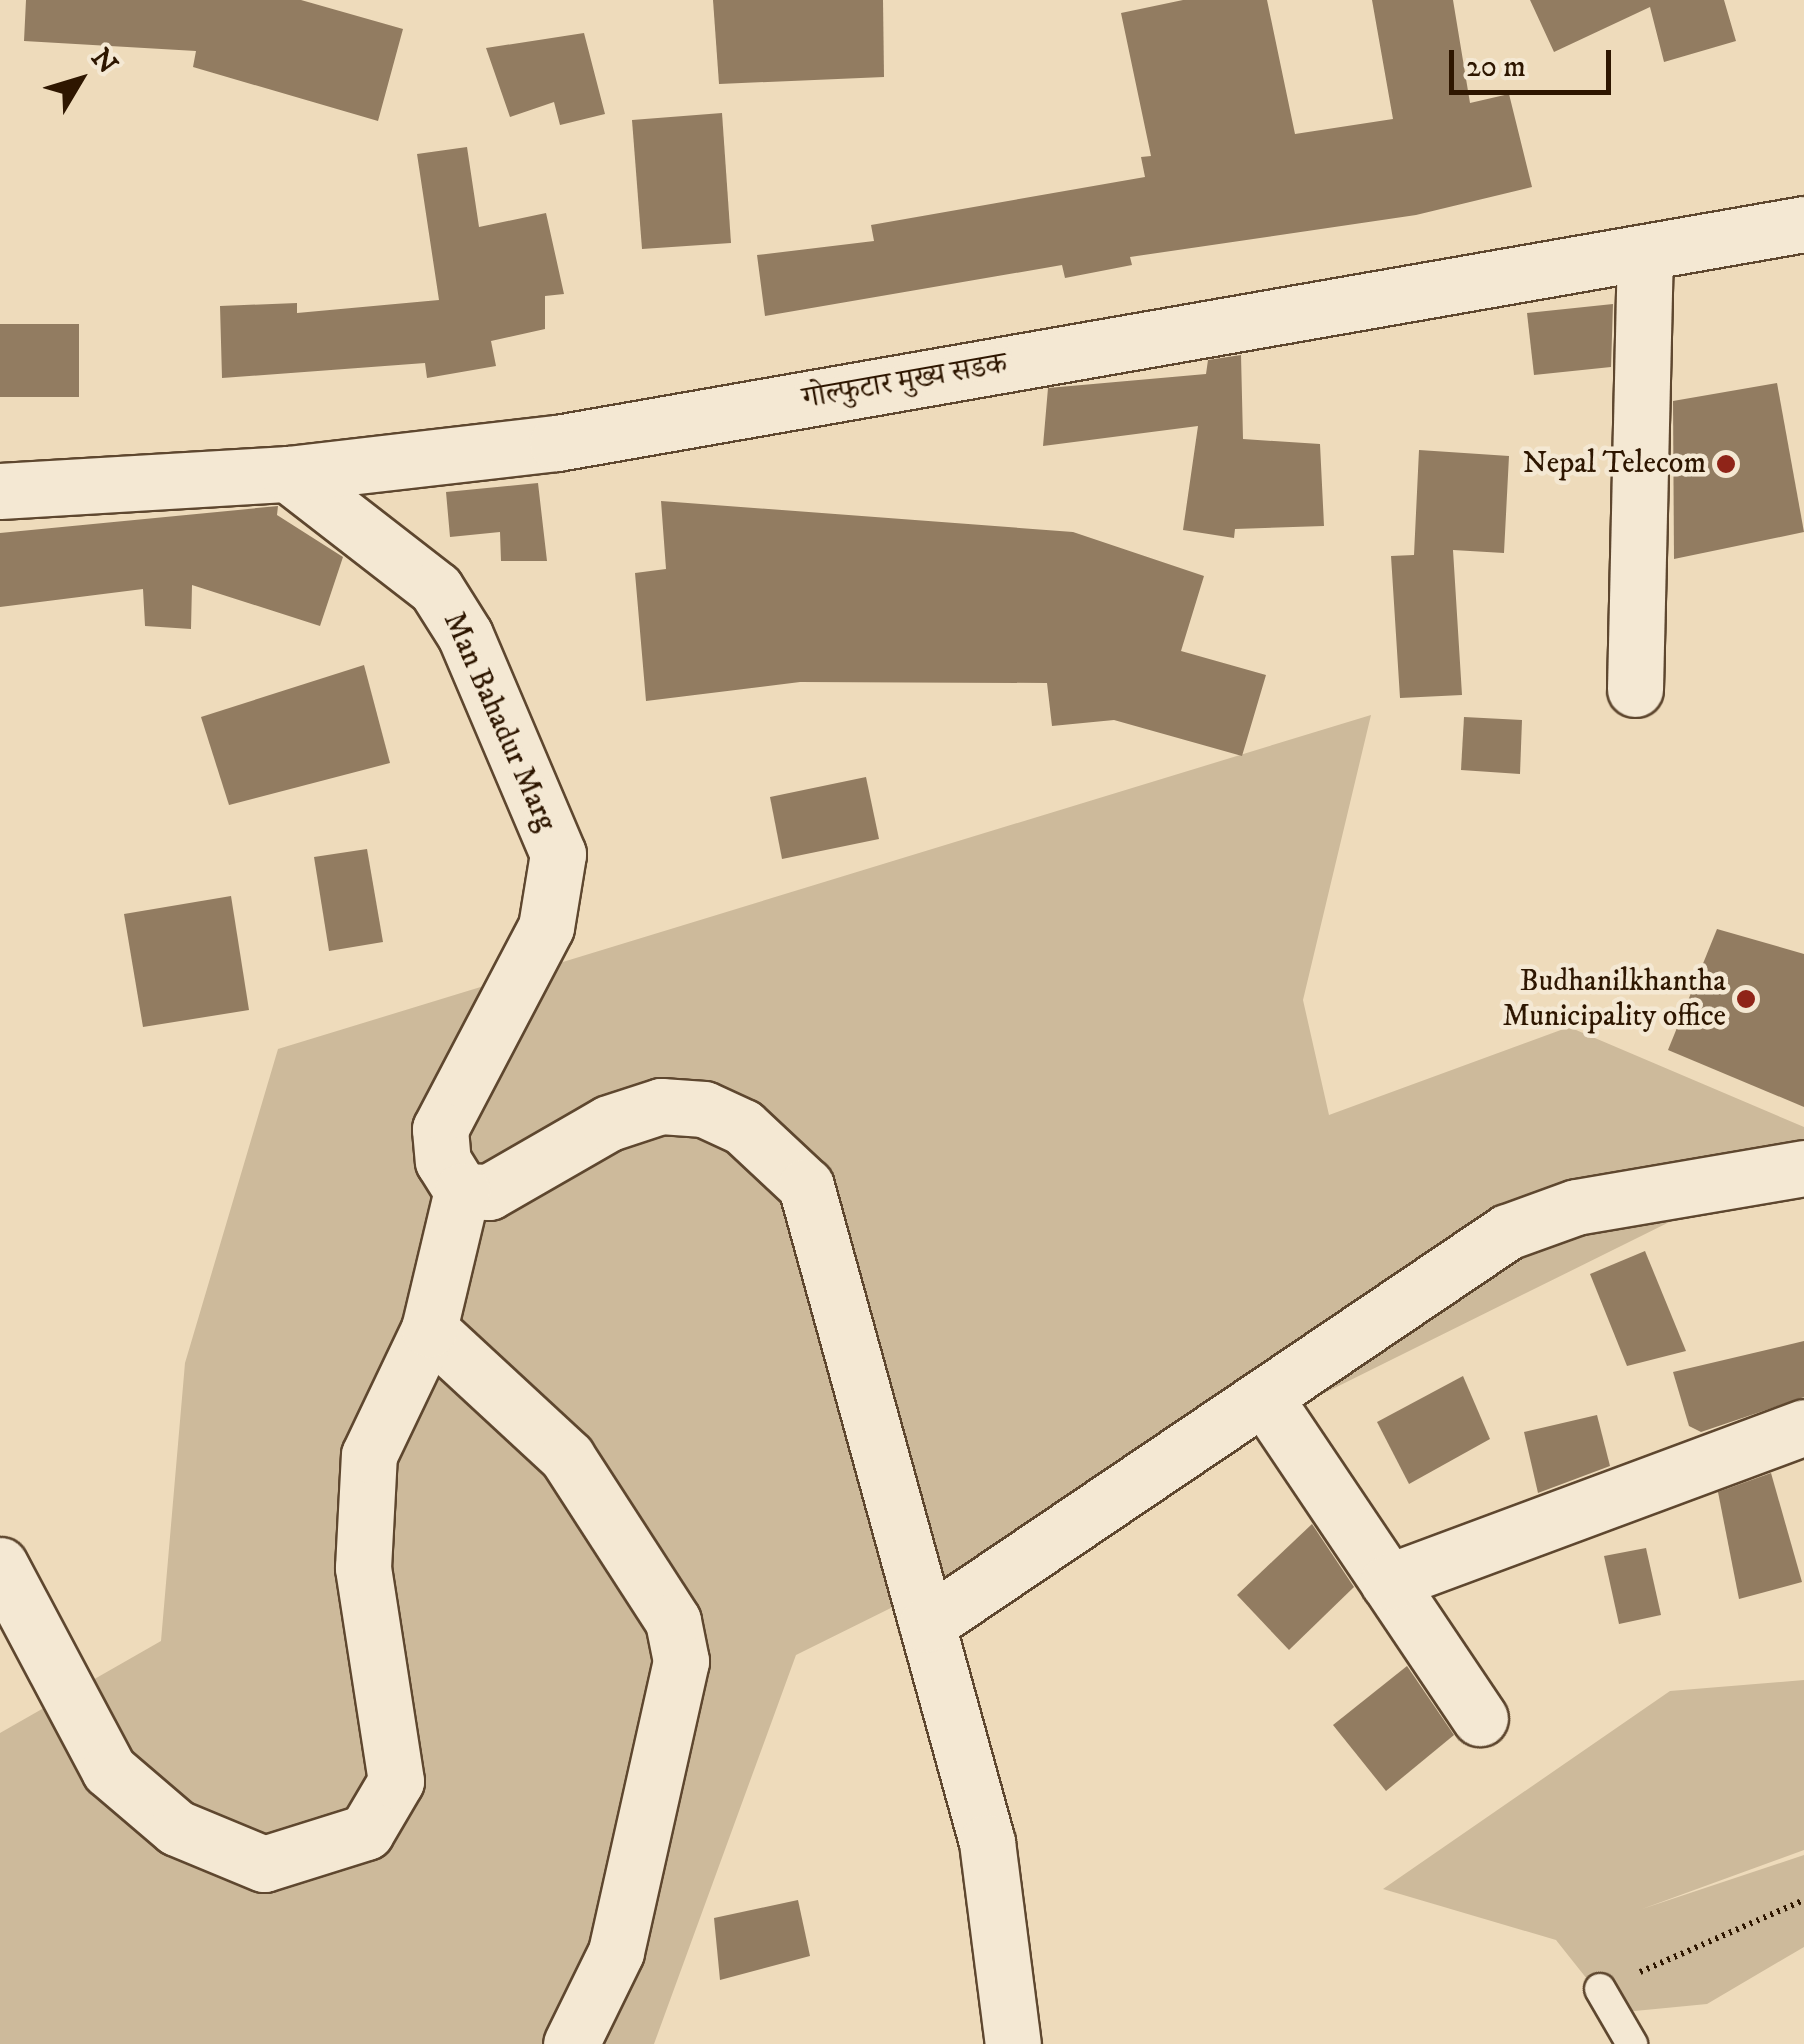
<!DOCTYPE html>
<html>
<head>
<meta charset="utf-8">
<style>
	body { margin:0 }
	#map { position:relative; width:1804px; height:2044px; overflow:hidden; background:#eedbbb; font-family:"IM FELL DW Pica","Noto Serif Devanagari",serif }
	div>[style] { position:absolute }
	.green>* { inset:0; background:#cdba9b }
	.building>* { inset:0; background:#927c61 }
	.path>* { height:6px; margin-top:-3px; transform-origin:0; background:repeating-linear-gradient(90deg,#2e1600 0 2.5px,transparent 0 7.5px) }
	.roads { filter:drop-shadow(2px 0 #5e472f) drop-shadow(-2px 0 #5e472f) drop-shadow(0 2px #5e472f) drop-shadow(0 -2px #5e472f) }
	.service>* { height:30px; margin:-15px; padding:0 15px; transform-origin:15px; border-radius:15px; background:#f4e8d3 }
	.minor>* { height:55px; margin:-27.5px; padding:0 27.5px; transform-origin:27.5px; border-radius:27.5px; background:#f4e8d3 }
	.secondary>* { height:55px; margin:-27.5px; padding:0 27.5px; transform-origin:27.5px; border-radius:27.5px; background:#f4e8d3 }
	.dots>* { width:28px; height:28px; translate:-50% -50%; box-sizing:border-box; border:5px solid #f4e8d3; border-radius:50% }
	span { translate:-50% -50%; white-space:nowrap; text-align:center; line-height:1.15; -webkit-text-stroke:9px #f4e8d3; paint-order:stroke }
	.street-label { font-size:30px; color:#2e1600 }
	.poi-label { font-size:30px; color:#2e1600 }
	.right { translate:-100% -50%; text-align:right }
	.north { position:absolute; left:30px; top:30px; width:100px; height:100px; -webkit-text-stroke:8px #f4e8d3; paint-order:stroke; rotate:52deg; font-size:28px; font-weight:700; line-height:40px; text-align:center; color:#2e1600 }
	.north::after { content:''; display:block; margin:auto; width:35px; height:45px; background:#2e1600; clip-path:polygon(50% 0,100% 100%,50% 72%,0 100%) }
	.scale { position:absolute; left:1449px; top:50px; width:162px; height:45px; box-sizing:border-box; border:5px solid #2e1600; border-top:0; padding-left:12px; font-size:30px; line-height:35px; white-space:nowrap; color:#2e1600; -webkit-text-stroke:8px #f4e8d3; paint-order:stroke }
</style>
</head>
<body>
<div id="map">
	<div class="green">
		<i style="clip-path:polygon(1371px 715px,1303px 1000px,1329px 1115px,1569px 1027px,1804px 1127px,1804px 1197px,1738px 1188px,796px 1655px,654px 2044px,0 2044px,0 1733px,161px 1641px,185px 1363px,278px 1049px)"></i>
		<i style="clip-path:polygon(1804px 1680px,1804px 1850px,1642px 1909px,1804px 1855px,1804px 1947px,1707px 2004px,1614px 2013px,1556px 1940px,1383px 1889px,1670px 1691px)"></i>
	</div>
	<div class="building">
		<i style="clip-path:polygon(26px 0,301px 0,403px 29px,378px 121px,193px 67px,196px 51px,24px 41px)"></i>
		<i style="clip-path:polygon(713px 0,883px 0,884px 77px,719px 84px)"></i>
		<i style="clip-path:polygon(1183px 0,1267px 0,1295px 134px,1393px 119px,1372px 0,1453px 0,1470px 103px,1509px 94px,1532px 187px,1416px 215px,1130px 257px,1132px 265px,1065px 278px,1062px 265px,765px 316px,757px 255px,874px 241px,871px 225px,1145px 177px,1141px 157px,1151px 156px,1121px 13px)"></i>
		<i style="clip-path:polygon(1530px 0,1724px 0,1736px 41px,1664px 62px,1650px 7px,1554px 52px)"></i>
		<i style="clip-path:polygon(584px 33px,605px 114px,560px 125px,554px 102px,510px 117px,486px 48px)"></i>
		<i style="clip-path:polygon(722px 113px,731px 243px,642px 249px,632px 120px)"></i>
		<i style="clip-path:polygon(467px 147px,479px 227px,546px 213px,564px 294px,545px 296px,545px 329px,491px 341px,496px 366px,427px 378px,425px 363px,222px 378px,220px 306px,297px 303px,297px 313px,439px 300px,417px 154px)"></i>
		<i style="clip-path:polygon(1613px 304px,1611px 367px,1534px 375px,1527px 313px)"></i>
		<i style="clip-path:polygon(0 324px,79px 324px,79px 397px,0 397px)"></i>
		<i style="clip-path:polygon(1241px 355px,1243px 439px,1320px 444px,1324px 526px,1235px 529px,1234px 538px,1183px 530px,1198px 426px,1043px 446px,1048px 388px,1206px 374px,1208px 360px)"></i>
		<i style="clip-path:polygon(1777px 383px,1804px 532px,1674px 559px,1673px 401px)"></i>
		<i style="clip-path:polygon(1419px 450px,1509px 456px,1504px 553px,1453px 550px,1462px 695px,1400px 698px,1391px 556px,1414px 555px)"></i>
		<i style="clip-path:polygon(538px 483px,547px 561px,501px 561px,500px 532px,450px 537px,446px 492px)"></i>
		<i style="clip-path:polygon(661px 501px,1073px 532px,1204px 576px,1181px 651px,1266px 675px,1242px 756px,1114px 720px,1052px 726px,1047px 683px,800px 682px,646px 701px,635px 573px,666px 569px)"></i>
		<i style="clip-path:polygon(278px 506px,277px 515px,343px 557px,320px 626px,192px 585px,191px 629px,145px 626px,143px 589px,0 607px,0 533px)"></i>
		<i style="clip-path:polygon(364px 665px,390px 763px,229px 805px,201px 717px)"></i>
		<i style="clip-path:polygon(1464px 717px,1522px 720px,1520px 774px,1461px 770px)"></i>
		<i style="clip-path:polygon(866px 777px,879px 839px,782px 859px,770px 797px)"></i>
		<i style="clip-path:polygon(367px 849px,383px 942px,329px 951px,314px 857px)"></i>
		<i style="clip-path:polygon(231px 896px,249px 1010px,143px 1027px,124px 914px)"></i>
		<i style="clip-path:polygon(1717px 929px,1804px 954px,1804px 1107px,1668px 1050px)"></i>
		<i style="clip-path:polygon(1645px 1251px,1686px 1351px,1627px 1366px,1590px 1274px)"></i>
		<i style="clip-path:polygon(1804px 1341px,1804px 1397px,1701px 1432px,1689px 1426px,1673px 1372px)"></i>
		<i style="clip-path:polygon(1463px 1376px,1490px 1439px,1409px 1484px,1377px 1422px)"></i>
		<i style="clip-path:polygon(1597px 1415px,1610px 1466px,1538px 1493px,1524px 1432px)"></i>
		<i style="clip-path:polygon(1771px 1473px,1802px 1582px,1739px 1599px,1718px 1492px)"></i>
		<i style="clip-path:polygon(1312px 1524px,1354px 1587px,1289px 1650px,1237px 1595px)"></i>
		<i style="clip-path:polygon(1646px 1548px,1661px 1615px,1619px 1624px,1604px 1556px)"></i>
		<i style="clip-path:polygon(1407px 1666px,1454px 1735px,1386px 1791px,1333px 1725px)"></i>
		<i style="clip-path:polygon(798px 1900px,810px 1956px,720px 1980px,714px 1918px)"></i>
	</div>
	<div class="path">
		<i style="left:1640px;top:1972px;width:179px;rotate:-23.7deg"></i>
	</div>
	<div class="roads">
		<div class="service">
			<i style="left:1600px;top:1989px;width:64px;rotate:59.8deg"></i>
		</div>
		<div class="minor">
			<i style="left:288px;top:474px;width:187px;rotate:37.8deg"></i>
			<i style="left:436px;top:589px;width:54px;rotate:57.8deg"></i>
			<i style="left:465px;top:635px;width:238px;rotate:67deg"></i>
			<i style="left:558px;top:854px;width:74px;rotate:99.3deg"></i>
			<i style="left:546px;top:927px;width:228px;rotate:117.7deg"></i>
			<i style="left:440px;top:1129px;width:32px;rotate:85deg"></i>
			<i style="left:443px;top:1161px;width:36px;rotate:58deg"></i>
			<i style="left:1635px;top:689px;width:437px;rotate:-88.7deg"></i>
			<i style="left:462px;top:1191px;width:27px;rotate:2deg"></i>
			<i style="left:489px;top:1192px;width:138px;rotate:-29.9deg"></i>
			<i style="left:609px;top:1123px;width:55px;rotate:-18.1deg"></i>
			<i style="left:661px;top:1106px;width:43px;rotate:4deg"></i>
			<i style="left:704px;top:1109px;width:43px;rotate:24.8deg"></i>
			<i style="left:743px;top:1127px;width:86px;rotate:43.1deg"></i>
			<i style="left:806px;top:1186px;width:681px;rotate:74.58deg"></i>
			<i style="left:987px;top:1842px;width:204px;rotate:82.7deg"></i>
			<i style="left:429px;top:1329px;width:188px;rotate:42.8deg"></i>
			<i style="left:567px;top:1457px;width:195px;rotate:57.1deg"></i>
			<i style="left:673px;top:1621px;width:41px;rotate:78.7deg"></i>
			<i style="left:681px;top:1661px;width:298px;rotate:102.6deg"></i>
			<i style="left:616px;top:1952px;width:102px;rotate:116.1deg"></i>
			<i style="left:1264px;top:1397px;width:387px;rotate:56.1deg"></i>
			<i style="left:0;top:1565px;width:232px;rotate:62deg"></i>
			<i style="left:109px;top:1770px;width:89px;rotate:40.5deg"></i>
			<i style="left:177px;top:1828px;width:94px;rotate:22.5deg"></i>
			<i style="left:264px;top:1864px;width:107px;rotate:-17.4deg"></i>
			<i style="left:366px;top:1832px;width:59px;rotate:-59.5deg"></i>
			<i style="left:396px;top:1781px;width:216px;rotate:-98.8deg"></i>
			<i style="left:363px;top:1568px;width:113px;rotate:-87deg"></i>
			<i style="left:369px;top:1455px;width:140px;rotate:-64.5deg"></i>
			<i style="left:429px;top:1329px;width:142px;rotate:-76.6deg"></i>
			<i style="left:1388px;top:1582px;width:444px;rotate:-20.4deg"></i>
			<i style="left:927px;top:1624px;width:700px;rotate:-34.05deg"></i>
			<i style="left:1507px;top:1232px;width:73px;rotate:-19.9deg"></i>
			<i style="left:1576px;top:1207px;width:231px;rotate:-9.7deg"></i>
		</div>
		<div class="secondary">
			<i style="left:0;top:491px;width:289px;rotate:-3.4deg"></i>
			<i style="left:288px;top:474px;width:271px;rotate:-6.6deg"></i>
			<i style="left:557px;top:443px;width:1266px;rotate:-9.96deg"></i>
		</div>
	</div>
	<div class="dots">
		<i style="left:1726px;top:464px;background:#8f2418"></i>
		<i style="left:1746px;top:999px;background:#8f2418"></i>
	</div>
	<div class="street-label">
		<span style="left:905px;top:382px;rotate:-10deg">गोल्फुटार मुख्य सडक</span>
		<span style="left:499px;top:722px;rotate:66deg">Man Bahadur Marg</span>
	</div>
	<div class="poi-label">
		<span class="right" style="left:1706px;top:464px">Nepal Telecom</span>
		<span class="right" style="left:1726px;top:999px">Budhanilkhantha<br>Municipality office</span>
	</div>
	<div class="north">N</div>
	<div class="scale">20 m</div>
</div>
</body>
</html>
